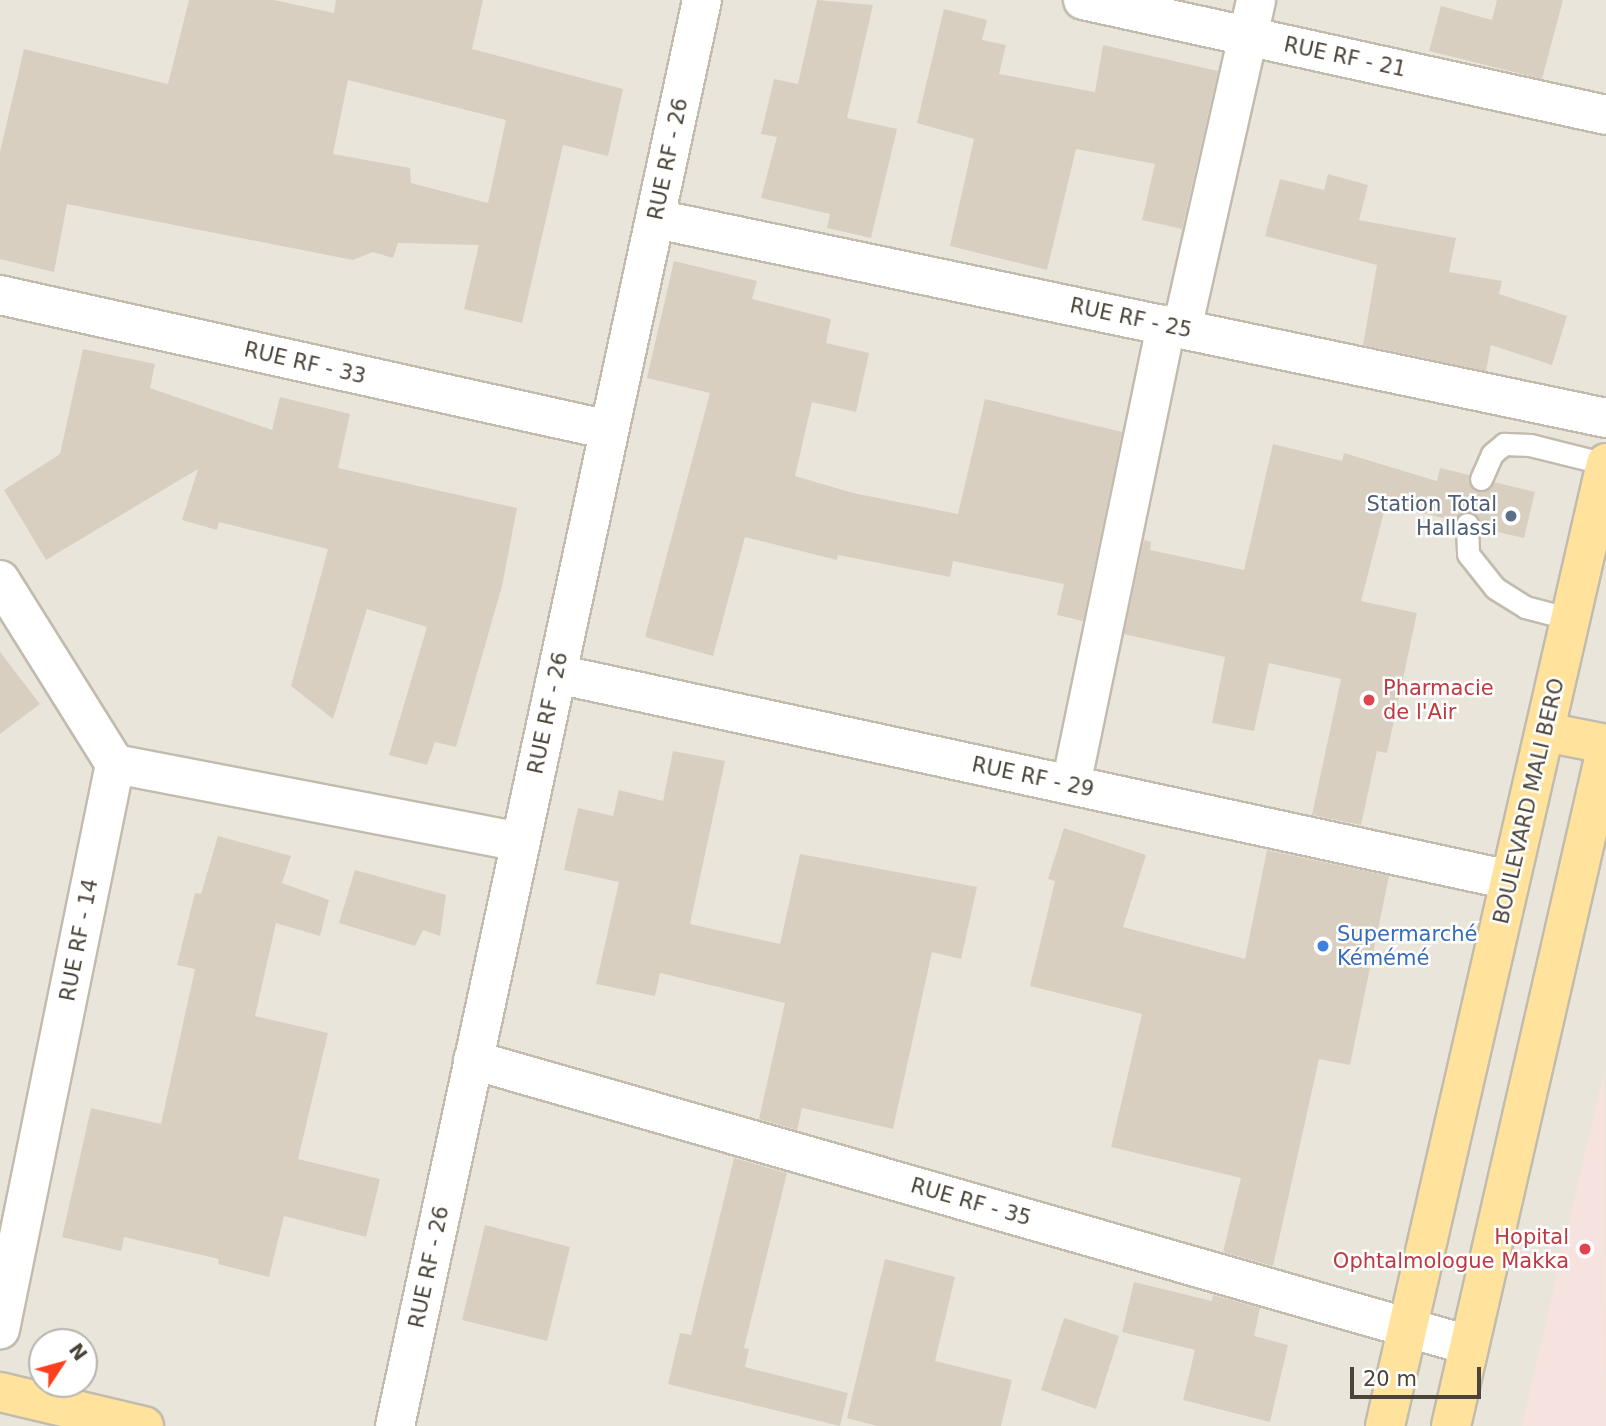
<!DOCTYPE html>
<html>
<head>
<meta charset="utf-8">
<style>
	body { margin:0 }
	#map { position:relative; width:1606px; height:1426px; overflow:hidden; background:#f6f3ec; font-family:"DejaVu Sans",sans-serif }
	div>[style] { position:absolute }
	.residential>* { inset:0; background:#eae5da }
	.medical>* { inset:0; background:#f6e3e0 }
	.building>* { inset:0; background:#d8cfc1 }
	.roads { filter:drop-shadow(2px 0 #c2bbae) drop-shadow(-2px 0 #c2bbae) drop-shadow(0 2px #c2bbae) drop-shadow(0 -2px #c2bbae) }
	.lane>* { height:21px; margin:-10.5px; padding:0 10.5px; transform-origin:10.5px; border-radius:10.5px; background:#fff }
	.street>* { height:38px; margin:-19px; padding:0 19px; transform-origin:19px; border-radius:19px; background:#fff }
	.primary>* { height:38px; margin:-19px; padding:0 19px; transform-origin:19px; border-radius:19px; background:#ffe39c }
	.dots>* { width:19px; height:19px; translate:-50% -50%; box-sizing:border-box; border:4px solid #fff; border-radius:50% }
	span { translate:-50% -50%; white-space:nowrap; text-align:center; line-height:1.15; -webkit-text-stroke:5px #fff; paint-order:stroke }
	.street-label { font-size:21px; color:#4b4439 }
	.service-label { font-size:21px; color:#4e5e75 }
	.right { translate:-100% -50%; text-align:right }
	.health-label { font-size:21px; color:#be3a42 }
	.left { translate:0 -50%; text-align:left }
	.shop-label { font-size:21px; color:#366cbe }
	.north { position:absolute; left:28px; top:1328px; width:70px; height:70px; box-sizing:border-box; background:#fff; border:2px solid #b7b4b0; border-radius:50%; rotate:54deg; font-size:19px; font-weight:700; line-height:28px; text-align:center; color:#4b4439 }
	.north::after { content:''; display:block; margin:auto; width:24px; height:32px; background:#fc3f1d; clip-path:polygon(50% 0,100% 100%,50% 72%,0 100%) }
	.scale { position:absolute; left:1350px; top:1367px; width:131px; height:32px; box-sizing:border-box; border:4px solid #4b4439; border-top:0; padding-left:9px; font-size:21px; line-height:24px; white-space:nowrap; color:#4b4439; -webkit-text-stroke:5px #fff; paint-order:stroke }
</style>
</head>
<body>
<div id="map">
	<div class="residential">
		<i style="clip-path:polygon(evenodd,0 0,1606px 0,1606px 1426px,0 1426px,0 0,42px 1342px,84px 1342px,84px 1384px,42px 1384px,42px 1342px)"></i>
	</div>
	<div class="medical">
		<i style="clip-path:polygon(1604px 1072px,1606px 1426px,1522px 1426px)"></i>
	</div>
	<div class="building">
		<i style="clip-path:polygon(evenodd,189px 0,274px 0,334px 13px,336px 0,483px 0,472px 49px,623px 89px,608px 156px,563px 145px,522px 323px,464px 309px,479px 245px,398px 243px,393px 258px,373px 252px,353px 260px,67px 204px,54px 272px,0 259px,0 152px,24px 49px,168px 84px,189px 0,348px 80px,506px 120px,488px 203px,411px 183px,410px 168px,333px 154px,348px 80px)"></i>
		<i style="clip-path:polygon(817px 0,873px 5px,847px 118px,897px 129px,871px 238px,827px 228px,830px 214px,761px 198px,777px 137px,761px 134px,774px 79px,798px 84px)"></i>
		<i style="clip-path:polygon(1497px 0,1563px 0,1542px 79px,1429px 51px,1441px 6px,1492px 20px)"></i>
		<i style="clip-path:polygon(944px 9px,987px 20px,982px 40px,1006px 45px,999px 74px,1095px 92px,1103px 45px,1218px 71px,1182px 229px,1142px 220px,1155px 164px,1076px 149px,1047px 270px,950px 246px,974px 139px,917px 123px)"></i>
		<i style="clip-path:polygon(1328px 174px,1368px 185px,1359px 220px,1456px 238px,1449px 272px,1502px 281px,1499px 294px,1567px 316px,1552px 365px,1491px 345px,1486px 371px,1363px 345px,1377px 265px,1265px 236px,1280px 179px,1324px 190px)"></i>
		<i style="clip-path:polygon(674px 261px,757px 281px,752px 299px,831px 319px,826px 343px,869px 353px,856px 412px,812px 402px,795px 476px,853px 493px,958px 514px,985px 399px,1122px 432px,1083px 621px,1057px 615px,1064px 584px,953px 561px,950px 577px,838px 555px,837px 560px,745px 537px,713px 656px,645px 637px,710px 393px,647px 378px)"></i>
		<i style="clip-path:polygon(83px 349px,155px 364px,150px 388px,272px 430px,280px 397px,350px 414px,338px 468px,517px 508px,502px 586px,456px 747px,435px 742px,427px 765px,389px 755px,427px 627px,367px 609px,333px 719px,291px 686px,328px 549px,219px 522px,217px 530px,182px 520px,198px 469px,46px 560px,4px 490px,60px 454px)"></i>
		<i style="clip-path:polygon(1273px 444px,1342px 461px,1344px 453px,1437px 481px,1440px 468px,1469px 475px,1476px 491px,1488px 490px,1494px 482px,1535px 492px,1524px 538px,1480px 528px,1473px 512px,1461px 513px,1455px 521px,1386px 504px,1361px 601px,1417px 613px,1387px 753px,1377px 751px,1361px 825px,1312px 815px,1341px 679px,1269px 663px,1254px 731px,1212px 723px,1225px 657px,1124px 634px,1144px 540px,1151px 542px,1150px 550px,1244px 570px)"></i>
		<i style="clip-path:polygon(0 652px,40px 704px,0 734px)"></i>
		<i style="clip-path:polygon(673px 751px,725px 761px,690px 924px,780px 944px,800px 854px,977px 887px,961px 959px,932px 952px,893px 1129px,802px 1108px,797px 1130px,759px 1119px,785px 1003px,660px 973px,655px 996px,596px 984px,619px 882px,564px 870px,578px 808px,613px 816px,619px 790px,663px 801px)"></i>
		<i style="clip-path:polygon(1064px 828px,1146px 855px,1123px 927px,1245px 959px,1267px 850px,1389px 876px,1350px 1065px,1319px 1059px,1273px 1266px,1223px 1252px,1241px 1178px,1111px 1147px,1142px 1014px,1030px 986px,1055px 881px,1048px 879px)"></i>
		<i style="clip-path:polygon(218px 836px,291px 856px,282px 883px,329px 900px,320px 936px,276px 923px,255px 1016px,328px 1033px,298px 1159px,380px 1179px,366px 1237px,284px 1216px,269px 1277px,218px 1264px,219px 1259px,124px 1237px,121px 1251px,62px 1237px,91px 1108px,161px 1124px,195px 969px,177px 965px,195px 893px,201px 894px)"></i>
		<i style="clip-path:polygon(355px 870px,446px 895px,440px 936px,423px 930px,415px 946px,339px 923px)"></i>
		<i style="clip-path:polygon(734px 1158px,787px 1173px,744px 1348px,749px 1349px,745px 1367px,848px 1393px,840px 1426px,668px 1384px,680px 1333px,691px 1335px)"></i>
		<i style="clip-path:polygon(485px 1225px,570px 1247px,547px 1341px,462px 1320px)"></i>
		<i style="clip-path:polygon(885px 1259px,955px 1277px,935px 1361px,1012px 1380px,1001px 1426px,877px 1426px,847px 1418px)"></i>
		<i style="clip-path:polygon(1134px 1282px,1212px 1301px,1213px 1295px,1260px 1308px,1254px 1336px,1288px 1345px,1270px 1422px,1183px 1400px,1195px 1350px,1122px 1332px)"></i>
		<i style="clip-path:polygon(1064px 1318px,1119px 1336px,1096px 1409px,1041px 1390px)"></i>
	</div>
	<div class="roads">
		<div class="lane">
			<i style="left:1481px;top:479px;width:27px;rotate:-66deg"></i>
			<i style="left:1492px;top:454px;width:16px;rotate:-40deg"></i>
			<i style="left:1504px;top:444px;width:26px;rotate:2deg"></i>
			<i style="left:1530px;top:445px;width:78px;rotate:14deg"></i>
			<i style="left:1467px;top:524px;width:30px;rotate:88deg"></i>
			<i style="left:1468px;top:554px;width:43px;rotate:51.5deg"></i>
			<i style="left:1495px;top:588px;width:36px;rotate:32deg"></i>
			<i style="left:1525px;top:607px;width:48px;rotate:14.6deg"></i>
		</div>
		<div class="street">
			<i style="left:1083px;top:0;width:535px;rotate:12.4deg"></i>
			<i style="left:656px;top:219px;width:971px;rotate:11.83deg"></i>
			<i style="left:0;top:295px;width:624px;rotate:12.5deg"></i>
			<i style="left:1182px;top:329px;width:337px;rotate:-77.3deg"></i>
			<i style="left:0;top:580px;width:217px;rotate:58deg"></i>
			<i style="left:115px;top:764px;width:577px;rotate:101.5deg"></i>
			<i style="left:557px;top:674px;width:975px;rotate:12.2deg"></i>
			<i style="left:115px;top:764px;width:413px;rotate:10.9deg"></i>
			<i style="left:1071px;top:785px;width:470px;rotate:-78.3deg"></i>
			<i style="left:473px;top:1060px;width:1035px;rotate:15.98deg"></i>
			<i style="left:395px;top:1426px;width:1459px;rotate:-77.85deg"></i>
		</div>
		<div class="primary">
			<i style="left:1545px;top:732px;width:62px;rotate:11.1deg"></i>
			<i style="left:0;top:1392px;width:148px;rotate:13.3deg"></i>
			<i style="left:1385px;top:1426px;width:988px;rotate:-77.07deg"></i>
			<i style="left:1451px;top:1426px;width:694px;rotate:-77.09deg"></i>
		</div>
	</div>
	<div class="dots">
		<i style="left:1511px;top:516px;background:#5c6f8a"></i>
		<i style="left:1369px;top:700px;background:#e0444e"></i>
		<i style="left:1323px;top:946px;background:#3f7fe0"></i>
		<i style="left:1585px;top:1249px;background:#e0444e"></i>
	</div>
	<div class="street-label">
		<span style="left:1345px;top:57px;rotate:12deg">RUE RF - 21</span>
		<span style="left:668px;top:159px;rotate:-78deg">RUE RF - 26</span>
		<span style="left:1131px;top:318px;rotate:12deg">RUE RF - 25</span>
		<span style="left:305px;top:363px;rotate:13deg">RUE RF - 33</span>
		<span style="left:548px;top:713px;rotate:-78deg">RUE RF - 26</span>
		<span style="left:1033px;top:777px;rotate:12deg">RUE RF - 29</span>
		<span style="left:1529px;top:801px;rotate:-77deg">BOULEVARD MALI BERO</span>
		<span style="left:79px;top:940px;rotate:-79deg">RUE RF - 14</span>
		<span style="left:971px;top:1202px;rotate:16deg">RUE RF - 35</span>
		<span style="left:429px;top:1267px;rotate:-78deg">RUE RF - 26</span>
	</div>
	<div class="service-label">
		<span class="right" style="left:1497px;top:516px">Station Total<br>Hallassi</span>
	</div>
	<div class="health-label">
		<span class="left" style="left:1383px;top:700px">Pharmacie<br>de l'Air</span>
		<span class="right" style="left:1569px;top:1249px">Hopital<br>Ophtalmologue Makka</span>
	</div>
	<div class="shop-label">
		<span class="left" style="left:1337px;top:946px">Supermarché<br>Kémémé</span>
	</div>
	<div class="north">N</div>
	<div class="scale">20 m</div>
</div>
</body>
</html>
